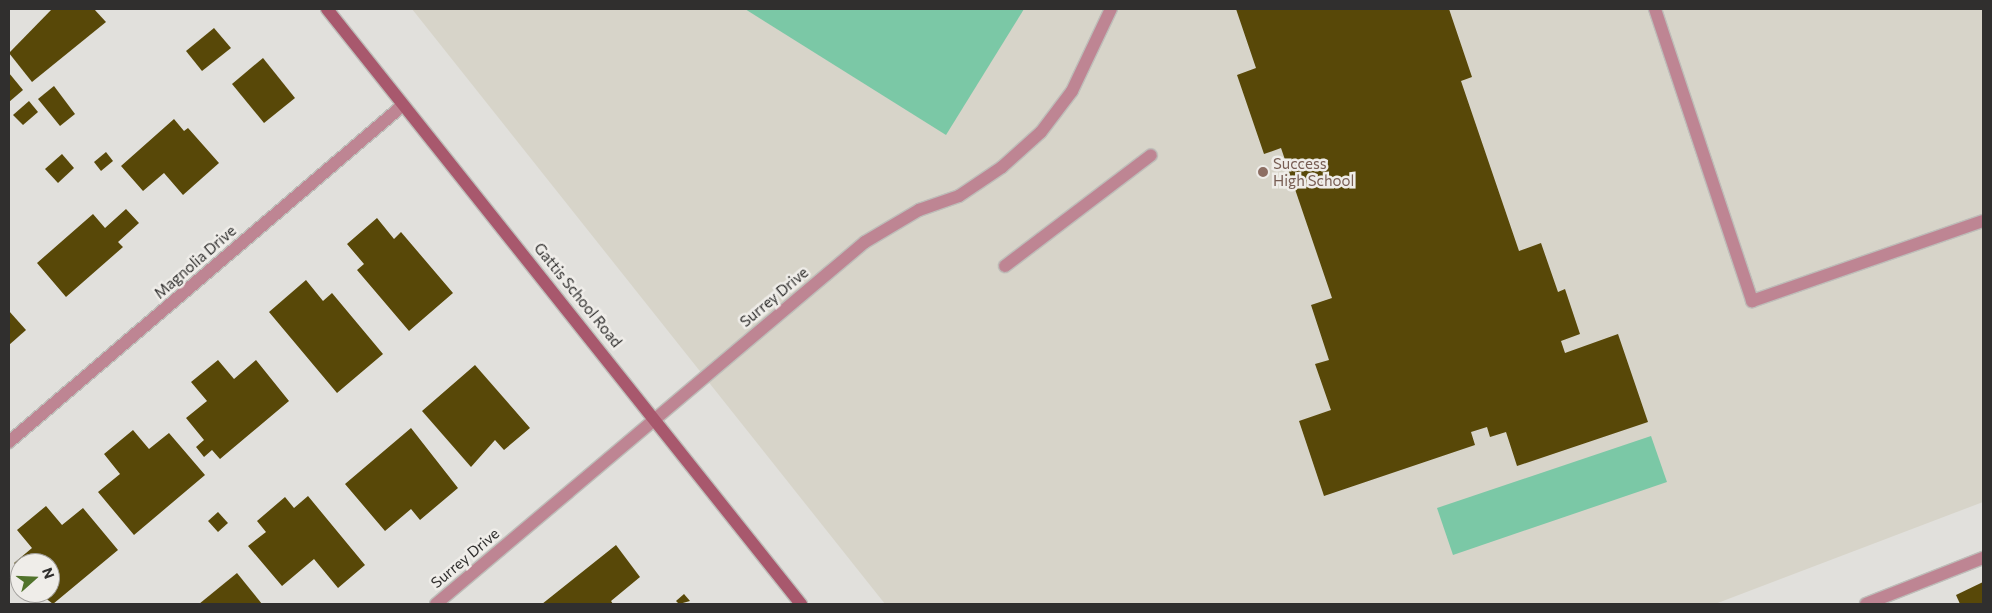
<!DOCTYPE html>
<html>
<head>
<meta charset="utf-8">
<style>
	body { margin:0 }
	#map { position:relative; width:1992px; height:613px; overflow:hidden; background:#e1e0dc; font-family:Commissioner,sans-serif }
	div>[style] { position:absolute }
	.built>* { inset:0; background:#d7d4c9 }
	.green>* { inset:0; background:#7bc8a6 }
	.building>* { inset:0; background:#584808 }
	.roads { filter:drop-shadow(1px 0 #bebdb9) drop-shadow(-1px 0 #bebdb9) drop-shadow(0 1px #bebdb9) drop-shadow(0 -1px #bebdb9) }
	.lane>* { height:12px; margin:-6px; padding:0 6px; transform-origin:6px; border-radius:6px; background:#be8593 }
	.street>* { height:12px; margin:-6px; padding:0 6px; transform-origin:6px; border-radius:6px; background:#be8593 }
	.secondary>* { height:12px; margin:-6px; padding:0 6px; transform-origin:6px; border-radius:6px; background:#a8586d }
	.dots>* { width:14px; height:14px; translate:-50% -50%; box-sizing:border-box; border:2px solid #efede9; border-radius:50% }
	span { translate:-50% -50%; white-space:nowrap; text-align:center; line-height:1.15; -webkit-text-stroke:5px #efede9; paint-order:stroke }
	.education-label { font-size:15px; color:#785e54 }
	.left { translate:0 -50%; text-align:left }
	.street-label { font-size:15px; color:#302f2e }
	.frame { position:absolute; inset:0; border:10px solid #302f2e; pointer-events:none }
	.north { position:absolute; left:10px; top:553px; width:50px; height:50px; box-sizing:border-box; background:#efede9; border:1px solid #a3a19e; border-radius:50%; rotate:70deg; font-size:14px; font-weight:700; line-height:20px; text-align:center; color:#302f2e }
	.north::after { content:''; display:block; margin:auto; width:18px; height:22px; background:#51732b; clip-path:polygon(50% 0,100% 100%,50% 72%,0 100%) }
</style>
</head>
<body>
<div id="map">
	<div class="built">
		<i style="clip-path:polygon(412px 9px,1983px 9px,1983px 502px,1715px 604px,885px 604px)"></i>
	</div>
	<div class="green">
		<i style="clip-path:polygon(745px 9px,1024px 9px,946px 135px)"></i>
		<i style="clip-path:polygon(1651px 436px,1667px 482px,1453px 555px,1437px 508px)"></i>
	</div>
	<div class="building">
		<i style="clip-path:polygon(52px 9px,94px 9px,106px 22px,32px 82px,9px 53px)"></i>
		<i style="clip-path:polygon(1236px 9px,1449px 9px,1472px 77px,1461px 81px,1519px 251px,1541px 243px,1558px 292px,1565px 289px,1580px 334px,1561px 341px,1565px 353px,1618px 334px,1648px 422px,1517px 466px,1506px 432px,1490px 437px,1487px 427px,1471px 432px,1475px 445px,1324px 496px,1299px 421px,1331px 410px,1315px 364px,1329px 360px,1311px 305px,1332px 298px,1281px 148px,1264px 154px,1237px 75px,1256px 68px)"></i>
		<i style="clip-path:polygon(214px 28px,231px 48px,202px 71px,186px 51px)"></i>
		<i style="clip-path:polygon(263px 58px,295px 98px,264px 123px,232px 84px)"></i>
		<i style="clip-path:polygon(9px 73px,23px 90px,9px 102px)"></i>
		<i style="clip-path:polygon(54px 86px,75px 114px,60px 126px,38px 99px)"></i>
		<i style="clip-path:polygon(29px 101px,38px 112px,23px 125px,13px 115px)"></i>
		<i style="clip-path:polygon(174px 119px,184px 131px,188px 128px,219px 163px,183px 195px,164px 173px,143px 191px,121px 166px)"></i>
		<i style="clip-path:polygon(106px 152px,113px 161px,101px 171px,94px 162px)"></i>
		<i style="clip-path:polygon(62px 154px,74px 168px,58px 183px,45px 169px)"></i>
		<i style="clip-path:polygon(126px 209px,139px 223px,118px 242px,123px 247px,66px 297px,37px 263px,93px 214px,105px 228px)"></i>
		<i style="clip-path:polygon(377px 218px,394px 239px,401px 232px,453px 293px,409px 331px,357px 270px,364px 264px,347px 244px)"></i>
		<i style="clip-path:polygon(306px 280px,323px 301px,332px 293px,383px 354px,337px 393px,269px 312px)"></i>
		<i style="clip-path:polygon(9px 311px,26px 330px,9px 345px)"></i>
		<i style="clip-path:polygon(218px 360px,234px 379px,256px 360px,289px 401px,220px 459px,212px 450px,204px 457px,196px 447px,204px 440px,186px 418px,207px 401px,191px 382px)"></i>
		<i style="clip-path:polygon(475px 365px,530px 428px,504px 450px,495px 440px,471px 467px,422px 411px)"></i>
		<i style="clip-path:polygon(411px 428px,458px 488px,420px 520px,411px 509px,385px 531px,345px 484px)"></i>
		<i style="clip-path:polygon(133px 430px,149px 449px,169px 433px,205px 475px,134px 535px,98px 492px,120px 474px,104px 454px)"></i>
		<i style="clip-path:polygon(308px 496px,365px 565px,338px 588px,314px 559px,282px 586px,248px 546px,266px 532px,257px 521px,285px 497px,294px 508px)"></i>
		<i style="clip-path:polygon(46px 506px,62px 525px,83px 508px,118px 550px,53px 604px,39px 593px,50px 593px,50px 563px,20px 563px,20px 570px,14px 563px,32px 548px,17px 530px)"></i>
		<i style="clip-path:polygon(218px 512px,228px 523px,218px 532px,208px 521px)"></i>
		<i style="clip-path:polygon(616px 545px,640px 577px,611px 601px,613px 604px,542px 604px)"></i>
		<i style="clip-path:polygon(237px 573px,262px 604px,199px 604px)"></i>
		<i style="clip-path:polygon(1983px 582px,1983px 604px,1960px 604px,1956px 595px)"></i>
		<i style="clip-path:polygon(684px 594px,690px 601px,679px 604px,676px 601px)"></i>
	</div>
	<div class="roads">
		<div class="lane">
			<i style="left:1655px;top:9px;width:308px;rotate:71.6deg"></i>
			<i style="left:1752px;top:301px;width:244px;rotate:-19.1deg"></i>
			<i style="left:1005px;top:266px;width:183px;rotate:-37.2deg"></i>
			<i style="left:1866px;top:604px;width:126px;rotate:-21.5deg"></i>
		</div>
		<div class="street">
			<i style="left:9px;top:442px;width:517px;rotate:-40.53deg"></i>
			<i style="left:436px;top:604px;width:561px;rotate:-40.16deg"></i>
			<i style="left:865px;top:242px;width:63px;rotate:-30.7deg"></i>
			<i style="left:919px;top:210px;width:42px;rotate:-19.3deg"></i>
			<i style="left:959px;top:196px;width:52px;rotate:-34deg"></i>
			<i style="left:1002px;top:167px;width:52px;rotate:-41.9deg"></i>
			<i style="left:1041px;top:132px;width:51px;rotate:-52.9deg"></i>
			<i style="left:1072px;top:91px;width:91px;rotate:-64.6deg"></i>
		</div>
		<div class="secondary">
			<i style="left:327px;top:9px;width:761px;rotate:51.46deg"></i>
		</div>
	</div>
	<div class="dots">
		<i style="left:1263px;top:172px;background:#8d6e63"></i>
	</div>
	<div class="education-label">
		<span class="left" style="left:1273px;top:172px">Success<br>High School</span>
	</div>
	<div class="street-label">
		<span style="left:195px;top:262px;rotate:-41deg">Magnolia Drive</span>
		<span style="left:578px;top:295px;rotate:51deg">Gattis School Road</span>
		<span style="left:774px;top:297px;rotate:-40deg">Surrey Drive</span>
		<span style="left:465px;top:558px;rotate:-40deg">Surrey Drive</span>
	</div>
	<div class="frame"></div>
	<div class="north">N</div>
</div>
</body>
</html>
